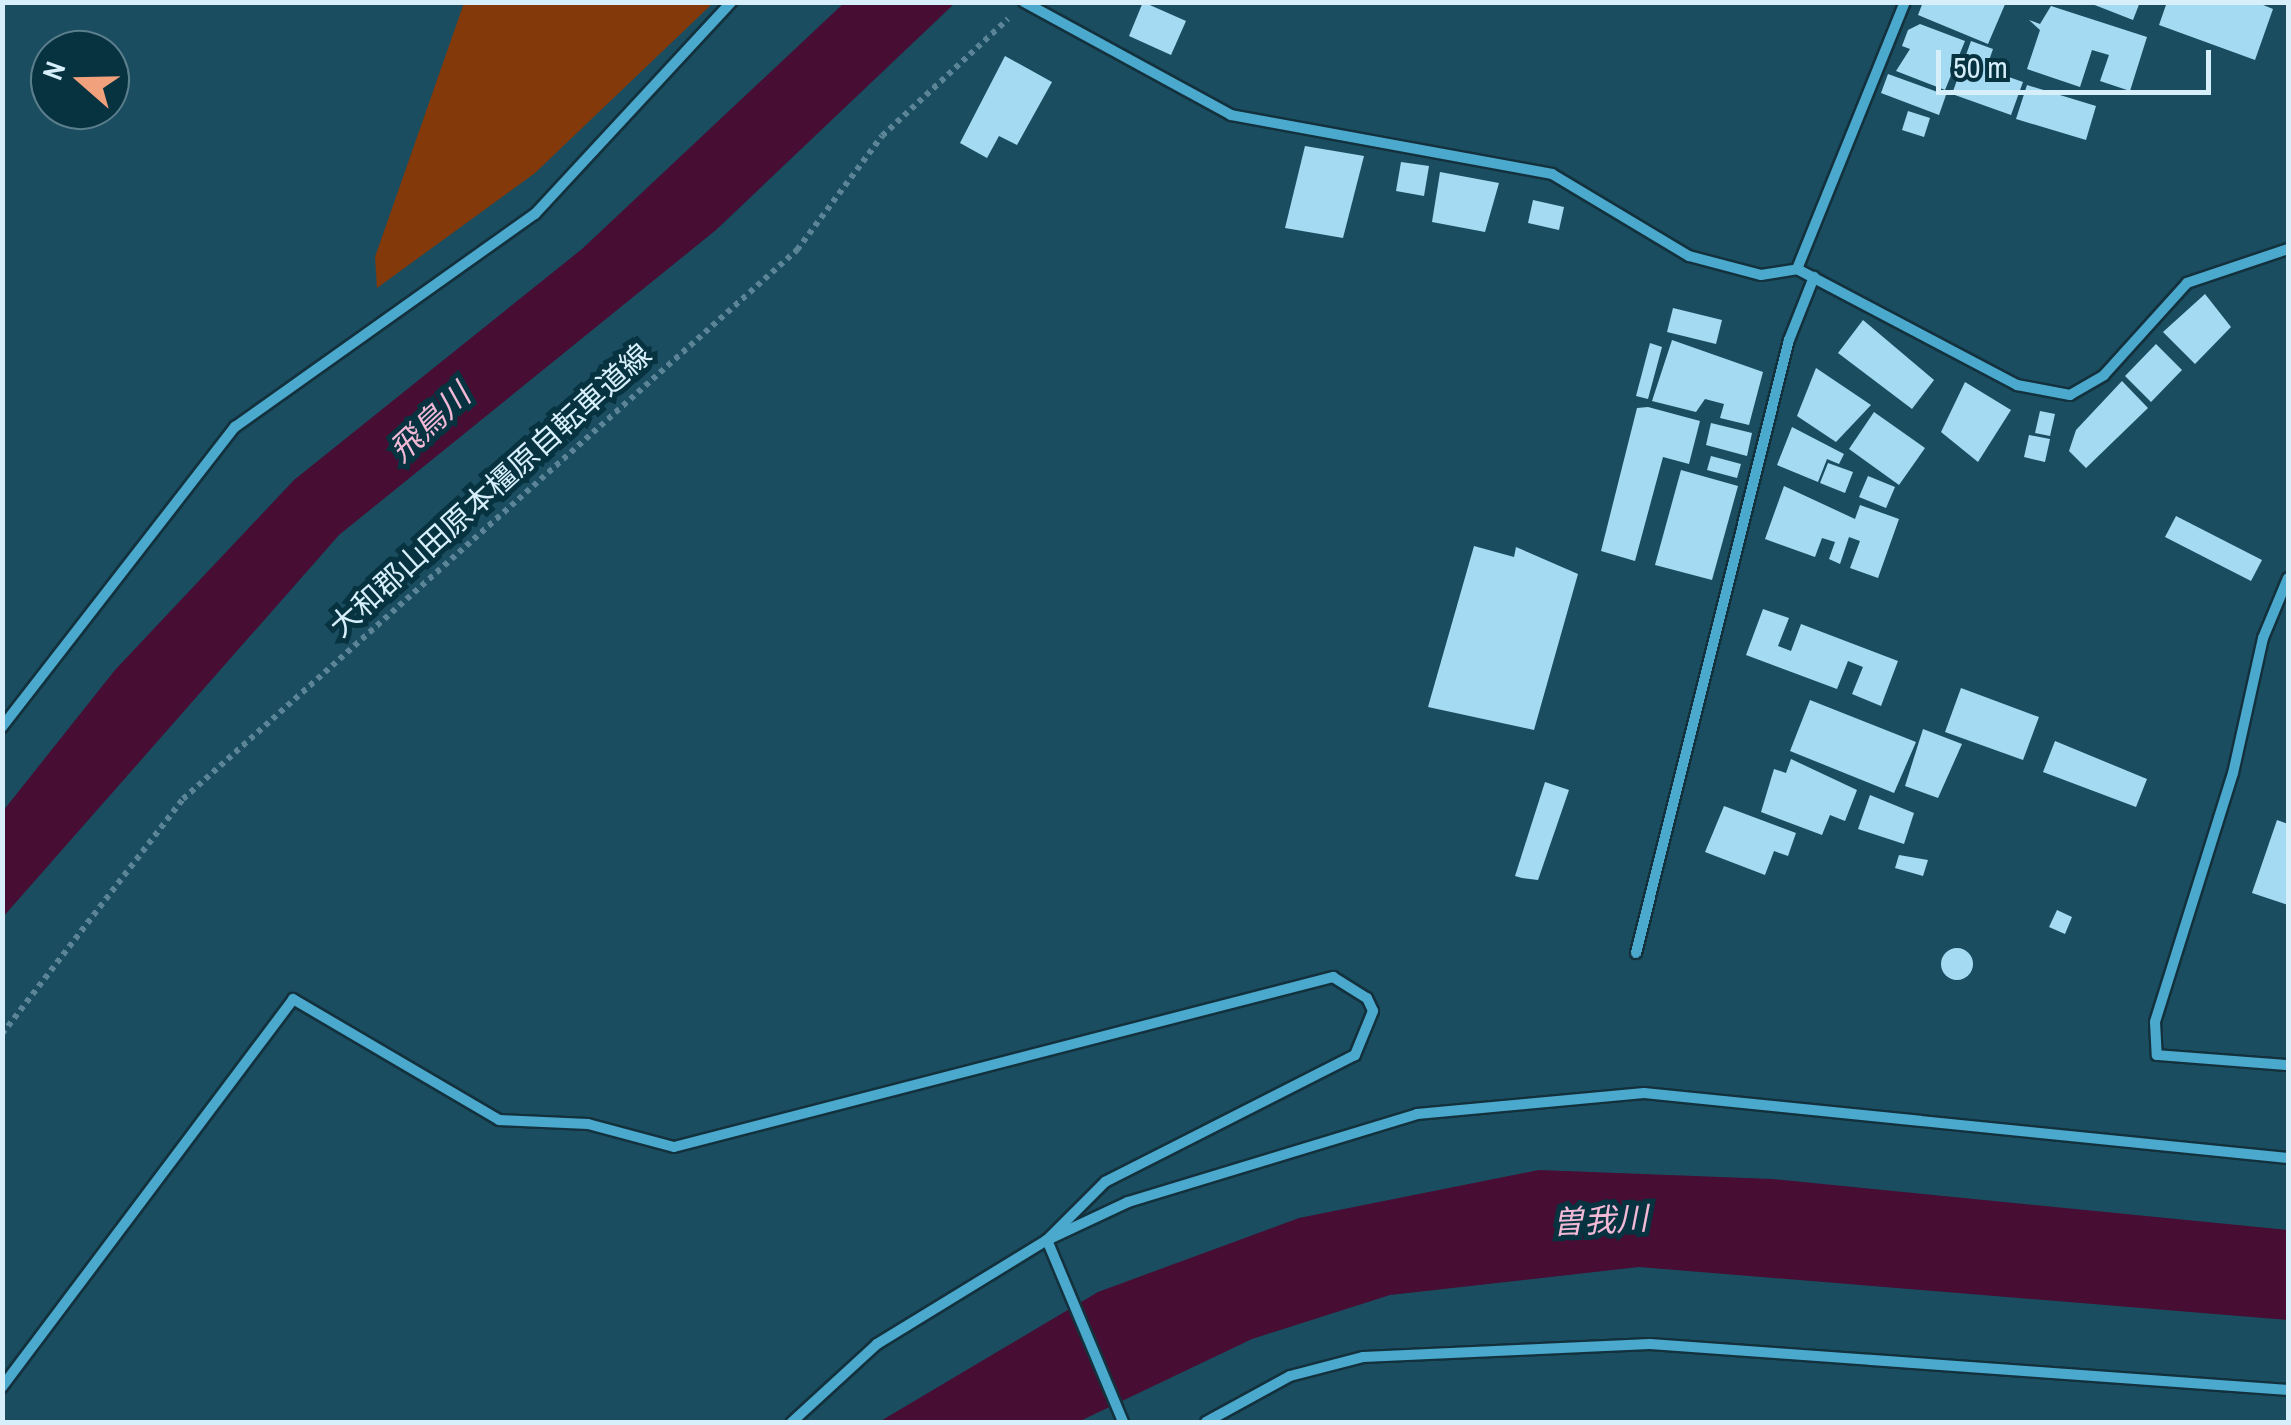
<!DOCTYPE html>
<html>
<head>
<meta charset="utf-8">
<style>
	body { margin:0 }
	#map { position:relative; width:2291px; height:1425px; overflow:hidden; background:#1a4d60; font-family:"Archivo Narrow","Noto Sans JP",sans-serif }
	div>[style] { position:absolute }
	.green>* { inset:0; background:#84390a }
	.water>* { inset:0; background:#470d32 }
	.building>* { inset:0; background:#a5dbf2 }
	.round { border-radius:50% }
	.path>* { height:6px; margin-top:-3px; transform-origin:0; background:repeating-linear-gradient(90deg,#5b8596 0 5px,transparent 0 10px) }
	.roads { filter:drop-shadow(2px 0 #13313d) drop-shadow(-2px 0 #13313d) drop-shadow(0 2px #13313d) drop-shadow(0 -2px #13313d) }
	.street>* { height:10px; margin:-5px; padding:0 5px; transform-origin:5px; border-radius:5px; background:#4aa9cd }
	span { translate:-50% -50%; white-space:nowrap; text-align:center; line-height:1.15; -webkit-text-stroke:10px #073240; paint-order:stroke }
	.street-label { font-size:30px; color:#d6effb }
	.water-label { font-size:32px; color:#f2b9d7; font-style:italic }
	.frame { position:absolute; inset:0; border:5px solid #d6effb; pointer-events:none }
	.north { position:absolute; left:30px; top:30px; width:100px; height:100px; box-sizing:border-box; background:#073240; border:2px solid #5a7e8b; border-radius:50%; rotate:290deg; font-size:28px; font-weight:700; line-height:40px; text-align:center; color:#d6effb }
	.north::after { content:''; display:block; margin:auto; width:35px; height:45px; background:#f1a17c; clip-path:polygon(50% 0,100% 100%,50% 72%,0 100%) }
	.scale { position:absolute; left:1936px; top:50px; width:275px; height:45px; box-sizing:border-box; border:5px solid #d6effb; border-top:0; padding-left:12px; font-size:30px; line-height:35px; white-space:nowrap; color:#d6effb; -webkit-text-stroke:8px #073240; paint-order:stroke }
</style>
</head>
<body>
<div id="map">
	<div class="green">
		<i style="clip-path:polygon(464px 3px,713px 3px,535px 173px,377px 288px,375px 257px)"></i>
	</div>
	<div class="water">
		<i style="clip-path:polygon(844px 3px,955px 3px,716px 230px,339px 535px,3px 917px,3px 811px,115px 670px,294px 480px,582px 249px)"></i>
		<i style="clip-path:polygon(1539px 1170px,1772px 1179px,2288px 1230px,2288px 1320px,1639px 1267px,1390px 1295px,1252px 1339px,1078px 1422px,879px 1422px,1098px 1292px,1299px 1218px)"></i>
	</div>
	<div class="building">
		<i style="clip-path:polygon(1143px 2px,1186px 21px,1171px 55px,1129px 36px)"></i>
		<i style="clip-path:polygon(1923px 2px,2006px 2px,1988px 44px,1918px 15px)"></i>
		<i style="clip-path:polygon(2087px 2px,2140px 2px,2133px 20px)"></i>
		<i style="clip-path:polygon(2167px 2px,2256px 2px,2273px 9px,2255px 60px,2159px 25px)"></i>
		<i style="clip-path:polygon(2051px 6px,2147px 37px,2130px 91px,2100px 81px,2109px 55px,2092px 50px,2080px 87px,2027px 69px,2040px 30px,2029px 20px,2040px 24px)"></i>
		<i style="clip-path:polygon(1920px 24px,1965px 41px,1945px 90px,1896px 71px,1910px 49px,1902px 46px,1908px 30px)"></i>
		<i style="clip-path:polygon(1971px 41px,1993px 49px,1986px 69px,2023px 82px,2011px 115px,1952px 94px)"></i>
		<i style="clip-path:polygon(1005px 56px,1052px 82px,1017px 145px,999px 136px,987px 158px,960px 143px)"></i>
		<i style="clip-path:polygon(1888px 74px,1946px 95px,1939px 115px,1881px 93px)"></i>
		<i style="clip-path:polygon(2027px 85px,2096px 106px,2086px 140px,2016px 119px)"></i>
		<i style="clip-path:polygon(1908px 111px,1930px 118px,1924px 137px,1902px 130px)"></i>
		<i style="clip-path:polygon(1305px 146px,1364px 156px,1343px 238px,1285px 228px)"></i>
		<i style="clip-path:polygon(1401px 162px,1429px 166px,1424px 196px,1396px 191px)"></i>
		<i style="clip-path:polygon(1440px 172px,1499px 183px,1485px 232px,1432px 222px)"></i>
		<i style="clip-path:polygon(1533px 200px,1564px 207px,1559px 230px,1528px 223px)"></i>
		<i style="clip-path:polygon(2205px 294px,2231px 327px,2195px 364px,2163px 332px)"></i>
		<i style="clip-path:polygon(1673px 308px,1722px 320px,1716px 344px,1667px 332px)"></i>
		<i style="clip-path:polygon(1863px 320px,1934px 380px,1912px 409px,1838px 353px)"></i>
		<i style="clip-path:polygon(1672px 340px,1763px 372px,1749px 425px,1720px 418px,1724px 404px,1705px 399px,1696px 412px,1652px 401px)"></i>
		<i style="clip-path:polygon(1650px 343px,1662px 347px,1648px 399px,1636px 396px)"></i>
		<i style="clip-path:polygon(2156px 344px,2182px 370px,2151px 402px,2125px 376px)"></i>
		<i style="clip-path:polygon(1816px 368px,1871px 405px,1836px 442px,1797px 416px)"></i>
		<i style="clip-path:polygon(2122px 381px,2148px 408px,2086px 468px,2069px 451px,2076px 430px)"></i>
		<i style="clip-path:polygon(1965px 382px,2011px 410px,1978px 462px,1941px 432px)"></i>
		<i style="clip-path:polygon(1648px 407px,1700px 421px,1689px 464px,1663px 457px,1635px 561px,1601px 551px,1637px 408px)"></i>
		<i style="clip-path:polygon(2040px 411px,2055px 414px,2050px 436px,2035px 433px)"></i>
		<i style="clip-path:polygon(1874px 412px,1925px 448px,1899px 485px,1849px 449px)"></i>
		<i style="clip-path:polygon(1711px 423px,1752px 433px,1747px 456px,1706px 445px)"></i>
		<i style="clip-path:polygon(1792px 427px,1844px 454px,1839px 464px,1827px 459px,1818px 482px,1777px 465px)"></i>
		<i style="clip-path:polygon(2029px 435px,2050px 439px,2045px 462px,2024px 457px)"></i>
		<i style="clip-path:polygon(1711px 456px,1741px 464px,1737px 478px,1707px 470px)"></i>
		<i style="clip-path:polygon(1828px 463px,1853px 472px,1845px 493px,1820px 483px)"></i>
		<i style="clip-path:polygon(1681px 470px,1738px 486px,1712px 580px,1655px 565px)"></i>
		<i style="clip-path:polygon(1868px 476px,1895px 487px,1886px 508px,1859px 497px)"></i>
		<i style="clip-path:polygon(1784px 486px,1855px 519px,1860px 505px,1899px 519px,1878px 578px,1850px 568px,1860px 541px,1849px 537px,1840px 564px,1829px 559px,1835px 542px,1822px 538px,1815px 557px,1765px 539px)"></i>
		<i style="clip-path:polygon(2176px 516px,2262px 560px,2251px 581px,2165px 537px)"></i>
		<i style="clip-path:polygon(1474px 546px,1514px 557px,1516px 547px,1578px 574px,1534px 730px,1428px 707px)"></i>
		<i style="clip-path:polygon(1763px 609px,1789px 618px,1778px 646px,1791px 651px,1801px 624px,1898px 661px,1881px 706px,1852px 694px,1863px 667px,1848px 661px,1837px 689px,1746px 655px)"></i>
		<i style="clip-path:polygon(1961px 688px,2039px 717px,2023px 760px,1945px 732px)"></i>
		<i style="clip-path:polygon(1810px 700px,1916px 742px,1894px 793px,1790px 751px)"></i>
		<i style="clip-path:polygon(1923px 729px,1962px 744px,1938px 798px,1905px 786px)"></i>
		<i style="clip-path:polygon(2055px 741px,2147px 779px,2136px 807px,2043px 772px)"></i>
		<i style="clip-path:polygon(1791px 759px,1857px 790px,1845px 821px,1830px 815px,1822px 835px,1761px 812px,1774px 769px,1786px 773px)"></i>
		<i style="clip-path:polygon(1545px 782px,1569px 790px,1538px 880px,1522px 878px,1515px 876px)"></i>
		<i style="clip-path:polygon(1870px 795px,1914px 813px,1904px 844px,1858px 829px)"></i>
		<i style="clip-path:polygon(1724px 806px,1796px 833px,1788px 856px,1774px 851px,1765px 875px,1705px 852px)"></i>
		<i style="clip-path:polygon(2277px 820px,2288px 824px,2288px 905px,2252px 893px)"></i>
		<i style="clip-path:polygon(1899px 855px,1928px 860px,1923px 876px,1895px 868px)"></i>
		<i style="clip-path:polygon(2057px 910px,2072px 917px,2065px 934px,2049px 927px)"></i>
		<i class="round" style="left:1941px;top:948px;width:32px;height:32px"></i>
	</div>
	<div class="path">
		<i style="left:2px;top:1034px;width:297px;rotate:-52.4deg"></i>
		<i style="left:183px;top:799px;width:824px;rotate:-41.8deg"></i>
		<i style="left:797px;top:250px;width:142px;rotate:-53.3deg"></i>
		<i style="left:882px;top:136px;width:172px;rotate:-42.9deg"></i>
	</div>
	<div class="roads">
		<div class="street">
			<i style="left:1024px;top:2px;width:236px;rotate:28.6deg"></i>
			<i style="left:1231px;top:115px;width:326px;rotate:10.4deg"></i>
			<i style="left:1552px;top:174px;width:160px;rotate:30.9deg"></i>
			<i style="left:1689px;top:256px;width:74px;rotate:14.8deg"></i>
			<i style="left:1761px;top:275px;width:36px;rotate:-9deg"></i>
			<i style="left:1797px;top:269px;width:249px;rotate:27.8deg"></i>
			<i style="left:2017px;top:385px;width:54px;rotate:10.7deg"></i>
			<i style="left:2070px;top:395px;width:39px;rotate:-30deg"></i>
			<i style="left:2104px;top:375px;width:124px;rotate:-47.9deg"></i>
			<i style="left:2187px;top:283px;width:107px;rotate:-18.6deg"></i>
			<i style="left:1797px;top:269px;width:288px;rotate:-68deg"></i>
			<i style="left:2288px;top:578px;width:65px;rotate:112.6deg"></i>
			<i style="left:2263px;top:638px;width:138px;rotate:102.5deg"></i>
			<i style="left:2233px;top:773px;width:261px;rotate:107.4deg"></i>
			<i style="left:2155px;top:1022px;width:33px;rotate:87deg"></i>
			<i style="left:2157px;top:1055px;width:131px;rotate:4.4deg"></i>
			<i style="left:2px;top:727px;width:380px;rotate:-52.2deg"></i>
			<i style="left:235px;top:427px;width:368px;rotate:-35.4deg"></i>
			<i style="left:535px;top:214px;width:289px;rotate:-47.2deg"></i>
			<i style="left:1636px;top:953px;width:632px;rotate:-75.99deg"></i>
			<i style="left:1789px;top:340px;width:68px;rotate:-68.4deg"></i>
			<i style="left:1047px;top:1240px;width:197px;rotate:67.3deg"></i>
			<i style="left:2px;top:1387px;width:485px;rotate:-53.1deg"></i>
			<i style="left:293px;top:999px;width:239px;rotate:30.4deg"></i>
			<i style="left:499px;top:1120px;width:89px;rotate:2.6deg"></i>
			<i style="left:588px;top:1124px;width:89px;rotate:15deg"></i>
			<i style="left:674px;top:1147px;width:681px;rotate:-14.47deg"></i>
			<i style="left:1333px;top:977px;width:40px;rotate:32deg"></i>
			<i style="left:1367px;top:998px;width:14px;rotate:65deg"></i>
			<i style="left:1373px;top:1011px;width:48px;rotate:112.2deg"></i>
			<i style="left:1355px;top:1055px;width:280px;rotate:153.1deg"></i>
			<i style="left:1105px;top:1182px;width:82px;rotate:135deg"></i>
			<i style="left:792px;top:1422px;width:115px;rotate:-42.5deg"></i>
			<i style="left:877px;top:1344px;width:199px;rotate:-31.5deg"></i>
			<i style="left:1047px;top:1240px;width:89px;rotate:-25.1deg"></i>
			<i style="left:1128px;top:1202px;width:302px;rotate:-16.9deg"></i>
			<i style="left:1417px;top:1114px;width:228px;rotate:-5.3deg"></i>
			<i style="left:1644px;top:1093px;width:647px;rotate:5.76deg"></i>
			<i style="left:1206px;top:1422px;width:96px;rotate:-28.7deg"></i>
			<i style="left:1290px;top:1376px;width:75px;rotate:-14.6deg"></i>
			<i style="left:1363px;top:1357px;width:287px;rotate:-2.6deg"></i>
			<i style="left:1650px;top:1344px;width:640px;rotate:4.12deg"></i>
		</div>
	</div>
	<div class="street-label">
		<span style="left:490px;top:490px;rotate:-42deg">大和郡山田原本橿原自転車道線</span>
	</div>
	<div class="water-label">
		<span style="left:430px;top:423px;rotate:-43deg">飛鳥川</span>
		<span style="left:1600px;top:1221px;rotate:-3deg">曽我川</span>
	</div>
	<div class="frame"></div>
	<div class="north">N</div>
	<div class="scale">50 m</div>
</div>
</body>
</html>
